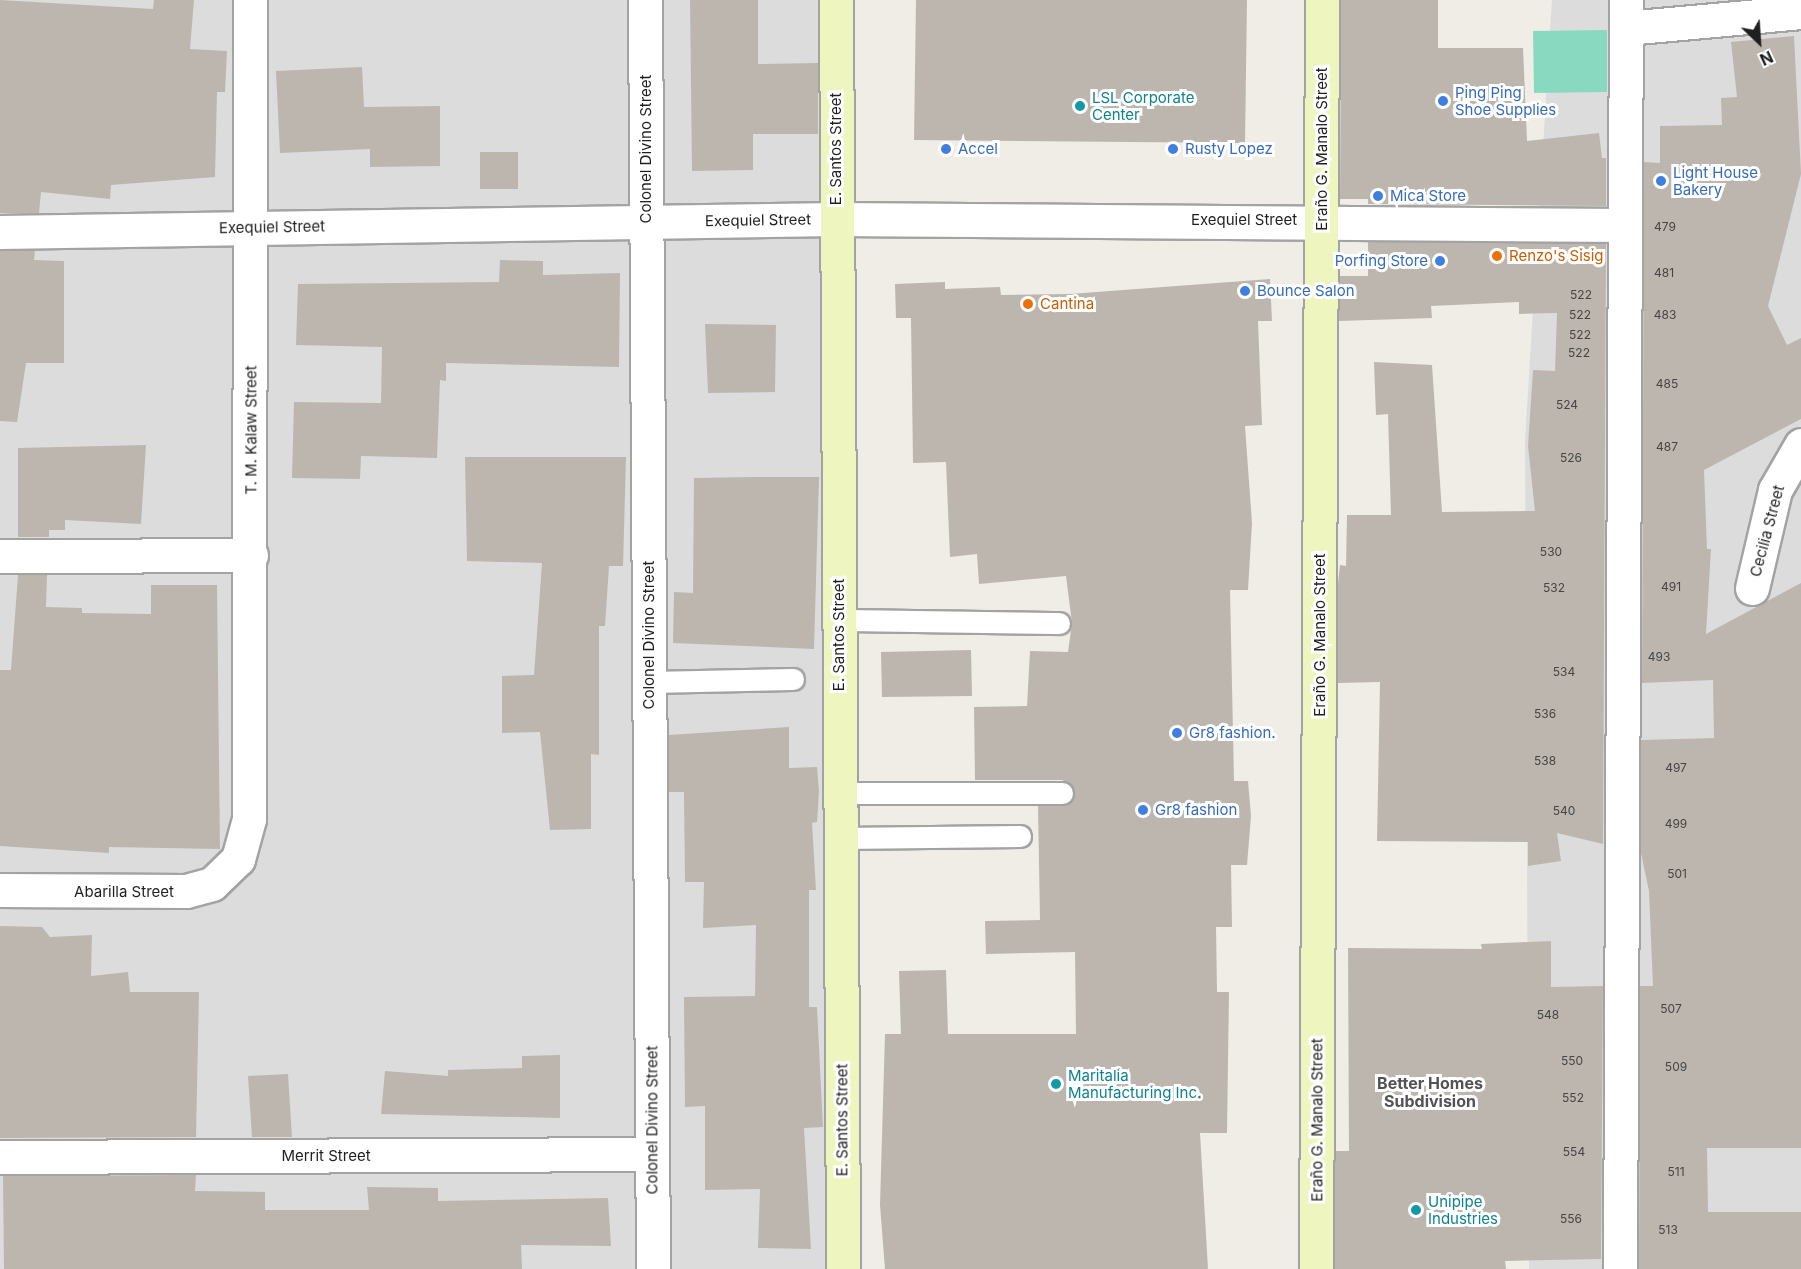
<!DOCTYPE html>
<html>
<head>
<meta charset="utf-8">
<style>
	body { margin:0 }
	#map { position:relative; width:1801px; height:1269px; overflow:hidden; background:#efede6; font-family:Inter,sans-serif }
	div>[style] { position:absolute }
	.residential>* { inset:0; background:#dddcdc }
	.pitch>* { inset:0; background:#89d9c1 }
	.building>* { inset:0; background:#bcb6af }
	.roads { filter:drop-shadow(2px 0 #a3a3a3) drop-shadow(-2px 0 #a3a3a3) drop-shadow(0 2px #a3a3a3) drop-shadow(0 -2px #a3a3a3) }
	.lane>* { height:21px; margin:-10.5px; padding:0 10.5px; transform-origin:10.5px; border-radius:10.5px; background:#fff }
	.street>* { height:33px; margin:-16.5px; padding:0 16.5px; transform-origin:16.5px; border-radius:16.5px; background:#fff }
	.secondary>* { height:33px; margin:-16.5px; padding:0 16.5px; transform-origin:16.5px; border-radius:16.5px; background:#eef5be }
	.dots>* { width:16px; height:16px; translate:-50% -50%; box-sizing:border-box; border:3px solid #fff; border-radius:50% }
	span { translate:-50% -50%; white-space:nowrap; text-align:center; line-height:1.15; -webkit-text-stroke:6px #fff; paint-order:stroke }
	.number-label { font-size:12px; color:#464543 }
	.number-label span { -webkit-text-stroke-width:0 }
	.shop-label { font-size:15px; color:#366cbe }
	.left { translate:0 -50%; text-align:left }
	.right { translate:-100% -50%; text-align:right }
	.culture-label { font-size:15px; color:#0d838f }
	.street-label { font-size:15px; color:#1f1f1f }
	.food-label { font-size:15px; color:#c56008 }
	.neighbourhood-label { font-size:16px; color:#525252; font-weight:700 }
	.north { position:absolute; left:1729px; top:12px; width:60px; height:60px; -webkit-text-stroke:4px #fff; paint-order:stroke; rotate:155deg; font-size:16px; font-weight:700; line-height:24px; text-align:center; color:#1f1f1f }
	.north::after { content:''; display:block; margin:auto; width:21px; height:27px; background:#1f1f1f; clip-path:polygon(50% 0,100% 100%,50% 72%,0 100%) }
</style>
</head>
<body>
<div id="map">
	<div class="residential">
		<i style="clip-path:polygon(0 0,845px 0,858px 1269px,0 1269px)"></i>
		<i style="clip-path:polygon(1552px 0,1801px 0,1801px 1269px,1529px 1269px,1525px 441px)"></i>
	</div>
	<div class="pitch">
		<i style="clip-path:polygon(1607px 30px,1607px 92px,1534px 93px,1533px 31px)"></i>
	</div>
	<div class="building">
		<i style="clip-path:polygon(0 0,153px 9px,154px 0,194px 0,190px 49px,227px 51px,225px 92px,217px 92px,215px 177px,111px 185px,110px 199px,41px 192px,39px 213px,0 213px)"></i>
		<i style="clip-path:polygon(690px 0,758px 0,758px 64px,818px 63px,818px 134px,753px 134px,753px 170px,692px 171px)"></i>
		<i style="clip-path:polygon(916px 0,1247px 0,1245px 143px,914px 140px)"></i>
		<i style="clip-path:polygon(1341px 0,1438px 0,1438px 48px,1523px 48px,1527px 141px,1599px 133px,1602px 158px,1606px 158px,1606px 206px,1368px 204px,1368px 199px,1340px 199px)"></i>
		<i style="clip-path:polygon(1794px 36px,1801px 174px,1768px 306px,1787px 345px,1801px 338px,1801px 419px,1704px 470px,1707px 549px,1711px 549px,1706px 634px,1801px 583px,1801px 1148px,1707px 1148px,1708px 1212px,1801px 1212px,1801px 1269px,1639px 1269px,1640px 986px,1653px 986px,1649px 891px,1641px 853px,1641px 740px,1714px 738px,1713px 680px,1642px 683px,1644px 162px,1660px 163px,1660px 126px,1722px 125px,1721px 98px,1737px 97px,1731px 42px)"></i>
		<i style="clip-path:polygon(362px 67px,364px 107px,440px 106px,440px 166px,370px 167px,370px 149px,280px 153px,276px 71px)"></i>
		<i style="clip-path:polygon(480px 152px,518px 152px,518px 189px,480px 189px)"></i>
		<i style="clip-path:polygon(1368px 242px,1606px 244px,1603px 844px,1557px 833px,1561px 861px,1528px 866px,1528px 842px,1377px 841px,1380px 682px,1338px 683px,1338px 584px,1340px 565px,1346px 566px,1347px 515px,1391px 515px,1388px 414px,1376px 415px,1374px 362px,1432px 365px,1442px 512px,1535px 511px,1528px 446px,1533px 370px,1555px 371px,1557px 313px,1519px 314px,1519px 302px,1431px 306px,1432px 318px,1339px 321px,1339px 276px,1368px 276px)"></i>
		<i style="clip-path:polygon(35px 250px,34px 260px,64px 261px,64px 363px,26px 363px,17px 422px,0 421px,0 251px)"></i>
		<i style="clip-path:polygon(500px 260px,543px 261px,543px 275px,620px 273px,619px 367px,446px 363px,446px 381px,440px 380px,437px 458px,361px 456px,360px 479px,292px 478px,294px 402px,381px 403px,382px 347px,296px 345px,298px 284px,499px 282px)"></i>
		<i style="clip-path:polygon(1270px 279px,1272px 321px,1258px 321px,1262px 425px,1245px 426px,1252px 523px,1248px 590px,1230px 590px,1234px 781px,1248px 781px,1251px 816px,1247px 865px,1231px 865px,1232px 927px,1216px 927px,1217px 992px,1229px 992px,1227px 1133px,1200px 1133px,1208px 1269px,885px 1269px,880px 1205px,885px 1034px,901px 1034px,899px 971px,946px 970px,948px 1034px,1076px 1034px,1075px 952px,986px 954px,985px 921px,1040px 920px,1038px 806px,1068px 804px,1073px 787px,1062px 780px,975px 780px,974px 707px,1027px 706px,1030px 651px,1068px 652px,1072px 623px,1066px 576px,979px 584px,977px 554px,950px 557px,946px 462px,913px 463px,911px 318px,896px 318px,895px 284px,945px 282px,945px 289px,1000px 287px,1001px 295px,1070px 294px)"></i>
		<i style="clip-path:polygon(705px 324px,776px 325px,775px 392px,708px 393px)"></i>
		<i style="clip-path:polygon(146px 445px,141px 524px,65px 520px,65px 530px,49px 530px,49px 537px,18px 537px,18px 448px)"></i>
		<i style="clip-path:polygon(465px 457px,626px 457px,623px 566px,609px 566px,605px 626px,599px 626px,599px 755px,591px 754px,591px 829px,550px 830px,540px 732px,502px 733px,502px 676px,534px 675px,542px 563px,467px 561px)"></i>
		<i style="clip-path:polygon(754px 477px,819px 477px,814px 649px,673px 643px,674px 592px,693px 593px,694px 478px)"></i>
		<i style="clip-path:polygon(18px 575px,47px 575px,46px 607px,82px 608px,82px 613px,151px 614px,151px 585px,217px 585px,220px 849px,109px 847px,109px 853px,0 846px,0 670px,11px 670px)"></i>
		<i style="clip-path:polygon(971px 650px,972px 696px,882px 697px,881px 652px)"></i>
		<i style="clip-path:polygon(789px 727px,789px 768px,817px 767px,819px 791px,817px 822px,812px 823px,816px 890px,809px 890px,809px 1007px,817px 1007px,823px 1127px,804px 1128px,811px 1249px,758px 1248px,760px 1189px,705px 1190px,705px 1106px,685px 1107px,684px 997px,755px 996px,756px 925px,703px 928px,704px 882px,685px 882px,684px 792px,669px 792px,669px 735px)"></i>
		<i style="clip-path:polygon(0 926px,42px 927px,50px 937px,92px 935px,91px 976px,128px 972px,130px 992px,199px 992px,196px 1137px,0 1138px)"></i>
		<i style="clip-path:polygon(1551px 941px,1551px 987px,1603px 986px,1601px 1259px,1505px 1261px,1506px 1269px,1335px 1269px,1335px 1151px,1349px 1151px,1348px 948px,1482px 949px,1481px 944px)"></i>
		<i style="clip-path:polygon(560px 1055px,560px 1118px,381px 1114px,385px 1071px,448px 1076px,448px 1070px,522px 1068px,522px 1056px)"></i>
		<i style="clip-path:polygon(288px 1074px,292px 1137px,252px 1137px,248px 1076px)"></i>
		<i style="clip-path:polygon(196px 1175px,195px 1191px,265px 1192px,265px 1210px,369px 1210px,367px 1187px,438px 1188px,438px 1201px,608px 1198px,611px 1246px,521px 1245px,522px 1269px,4px 1269px,3px 1176px)"></i>
	</div>
	<div class="roads">
		<div class="lane">
			<i style="left:839px;top:620px;width:220px;rotate:0.8deg"></i>
			<i style="left:649px;top:682px;width:144px;rotate:-1.2deg"></i>
			<i style="left:840px;top:793px;width:222px"></i>
			<i style="left:840px;top:838px;width:180px;rotate:-0.6deg"></i>
		</div>
		<div class="street">
			<i style="left:645px;top:0;width:1269px;rotate:89.64deg"></i>
			<i style="left:1626px;top:28px;width:176px;rotate:-5.2deg"></i>
			<i style="left:0;top:232px;width:836px;rotate:-0.89deg"></i>
			<i style="left:836px;top:219px;width:788px;rotate:0.44deg"></i>
			<i style="left:0;top:556px;width:251px;rotate:-0.2deg"></i>
			<i style="left:1752px;top:588px;width:101px;rotate:-76.8deg"></i>
			<i style="left:1775px;top:490px;width:52px;rotate:-60deg"></i>
			<i style="left:0;top:890px;width:186px;rotate:0.3deg"></i>
			<i style="left:186px;top:891px;width:27px;rotate:-15deg"></i>
			<i style="left:212px;top:884px;width:36px;rotate:-44deg"></i>
			<i style="left:238px;top:859px;width:41px;rotate:-74.6deg"></i>
			<i style="left:249px;top:819px;width:819px;rotate:-89.93deg"></i>
			<i style="left:0;top:1157px;width:652px;rotate:-0.26deg"></i>
			<i style="left:1620px;top:1269px;width:1269px;rotate:-89.73deg"></i>
		</div>
		<div class="secondary">
			<i style="left:836px;top:0;width:1269px;rotate:89.68deg"></i>
			<i style="left:1316px;top:1269px;width:1269px;rotate:-89.73deg"></i>
		</div>
	</div>
	<div class="dots">
		<i style="left:1443px;top:101px;background:#3f7fe0"></i>
		<i style="left:1080px;top:106px;background:#0f9aa8"></i>
		<i style="left:946px;top:149px;background:#3f7fe0"></i>
		<i style="left:1173px;top:149px;background:#3f7fe0"></i>
		<i style="left:1661px;top:181px;background:#3f7fe0"></i>
		<i style="left:1378px;top:196px;background:#3f7fe0"></i>
		<i style="left:1497px;top:256px;background:#e8710a"></i>
		<i style="left:1440px;top:261px;background:#3f7fe0"></i>
		<i style="left:1245px;top:291px;background:#3f7fe0"></i>
		<i style="left:1028px;top:304px;background:#e8710a"></i>
		<i style="left:1177px;top:733px;background:#3f7fe0"></i>
		<i style="left:1143px;top:810px;background:#3f7fe0"></i>
		<i style="left:1056px;top:1084px;background:#0f9aa8"></i>
		<i style="left:1416px;top:1210px;background:#0f9aa8"></i>
	</div>
	<div class="number-label">
		<span style="left:1665px;top:227px">479</span>
		<span style="left:1664px;top:273px">481</span>
		<span style="left:1581px;top:295px">522</span>
		<span style="left:1580px;top:315px">522</span>
		<span style="left:1665px;top:315px">483</span>
		<span style="left:1580px;top:335px">522</span>
		<span style="left:1579px;top:353px">522</span>
		<span style="left:1667px;top:384px">485</span>
		<span style="left:1567px;top:405px">524</span>
		<span style="left:1667px;top:447px">487</span>
		<span style="left:1571px;top:458px">526</span>
		<span style="left:1551px;top:552px">530</span>
		<span style="left:1671px;top:587px">491</span>
		<span style="left:1554px;top:588px">532</span>
		<span style="left:1659px;top:657px">493</span>
		<span style="left:1564px;top:672px">534</span>
		<span style="left:1545px;top:714px">536</span>
		<span style="left:1545px;top:761px">538</span>
		<span style="left:1676px;top:768px">497</span>
		<span style="left:1564px;top:811px">540</span>
		<span style="left:1676px;top:824px">499</span>
		<span style="left:1677px;top:874px">501</span>
		<span style="left:1671px;top:1009px">507</span>
		<span style="left:1548px;top:1015px">548</span>
		<span style="left:1572px;top:1061px">550</span>
		<span style="left:1676px;top:1067px">509</span>
		<span style="left:1573px;top:1098px">552</span>
		<span style="left:1574px;top:1152px">554</span>
		<span style="left:1676px;top:1172px">511</span>
		<span style="left:1571px;top:1219px">556</span>
		<span style="left:1668px;top:1230px">513</span>
	</div>
	<div class="shop-label">
		<span class="left" style="left:1455px;top:101px">Ping Ping<br>Shoe Supplies</span>
		<span class="left" style="left:958px;top:149px">Accel</span>
		<span class="left" style="left:1185px;top:149px">Rusty Lopez</span>
		<span class="left" style="left:1673px;top:181px">Light House<br>Bakery</span>
		<span class="left" style="left:1390px;top:196px">Mica Store</span>
		<span class="right" style="left:1428px;top:261px">Porfing Store</span>
		<span class="left" style="left:1257px;top:291px">Bounce Salon</span>
		<span class="left" style="left:1189px;top:733px">Gr8 fashion.</span>
		<span class="left" style="left:1155px;top:810px">Gr8 fashion</span>
	</div>
	<div class="culture-label">
		<span class="left" style="left:1092px;top:106px">LSL Corporate<br>Center</span>
		<span class="left" style="left:1068px;top:1084px">Maritalia<br>Manufacturing Inc.</span>
		<span class="left" style="left:1428px;top:1210px">Unipipe<br>Industries</span>
	</div>
	<div class="street-label">
		<span style="left:646px;top:149px;rotate:-90deg">Colonel Divino Street</span>
		<span style="left:836px;top:149px;rotate:-90deg">E. Santos Street</span>
		<span style="left:1322px;top:149px;rotate:-90deg">Eraño G. Manalo Street</span>
		<span style="left:758px;top:220px;rotate:-1deg">Exequiel Street</span>
		<span style="left:1244px;top:220px">Exequiel Street</span>
		<span style="left:272px;top:227px;rotate:-1deg">Exequiel Street</span>
		<span style="left:251px;top:430px;rotate:-90deg">T. M. Kalaw Street</span>
		<span style="left:1767px;top:531px;rotate:-75deg">Cecilia Street</span>
		<span style="left:649px;top:635px;rotate:-90deg">Colonel Divino Street</span>
		<span style="left:839px;top:635px;rotate:-90deg">E. Santos Street</span>
		<span style="left:1320px;top:635px;rotate:-90deg">Eraño G. Manalo Street</span>
		<span style="left:124px;top:892px">Abarilla Street</span>
		<span style="left:652px;top:1120px;rotate:-90deg">Colonel Divino Street</span>
		<span style="left:842px;top:1120px;rotate:-90deg">E. Santos Street</span>
		<span style="left:1317px;top:1120px;rotate:-90deg">Eraño G. Manalo Street</span>
		<span style="left:326px;top:1156px">Merrit Street</span>
	</div>
	<div class="food-label">
		<span class="left" style="left:1509px;top:256px">Renzo's Sisig</span>
		<span class="left" style="left:1040px;top:304px">Cantina</span>
	</div>
	<div class="neighbourhood-label">
		<span style="left:1430px;top:1092px">Better Homes<br>Subdivision</span>
	</div>
	<div class="north">N</div>
</div>
</body>
</html>
